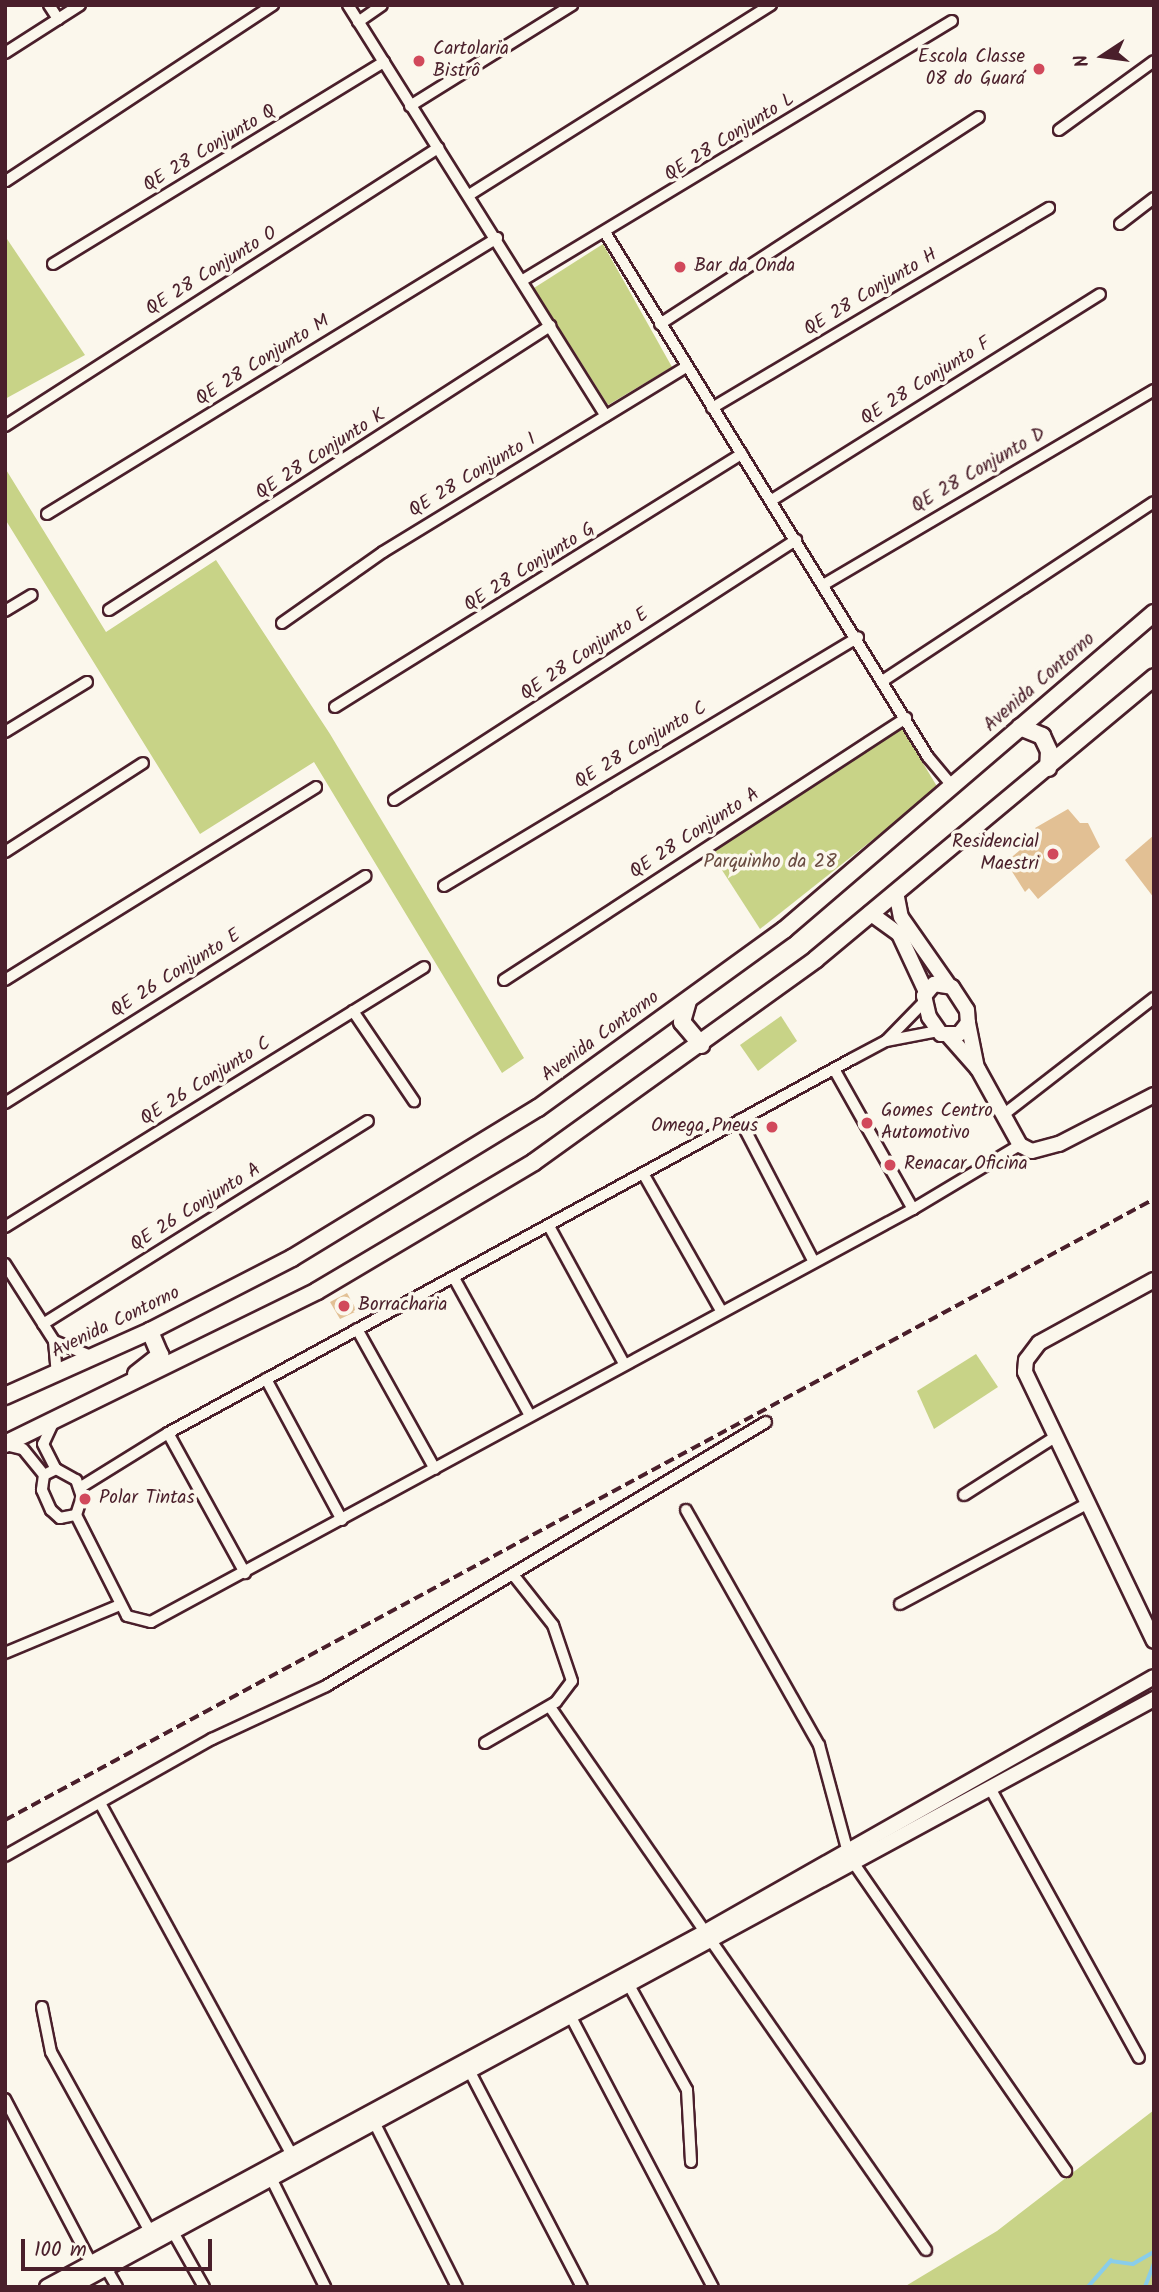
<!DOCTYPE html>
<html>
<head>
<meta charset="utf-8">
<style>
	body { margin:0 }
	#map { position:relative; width:1159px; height:2292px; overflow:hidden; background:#fbf7ec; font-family:Kalam,sans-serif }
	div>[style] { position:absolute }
	.green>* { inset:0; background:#c8d387 }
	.stream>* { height:3.5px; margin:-1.75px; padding:0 1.75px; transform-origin:1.75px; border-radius:1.75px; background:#89cdea }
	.building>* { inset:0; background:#e2c094 }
	.roads { filter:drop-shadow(2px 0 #4a1f2b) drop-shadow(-2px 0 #4a1f2b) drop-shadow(0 2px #4a1f2b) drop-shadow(0 -2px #4a1f2b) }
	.minor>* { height:10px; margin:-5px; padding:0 5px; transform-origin:5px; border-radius:5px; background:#fbf7ec }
	.tertiary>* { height:14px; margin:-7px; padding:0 7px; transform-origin:7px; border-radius:7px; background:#fbf7ec }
	.secondary>* { height:16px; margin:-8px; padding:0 8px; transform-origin:8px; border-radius:8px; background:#fbf7ec }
	.rail>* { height:3.5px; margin-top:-1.75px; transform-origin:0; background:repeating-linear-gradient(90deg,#4a1f2b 0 10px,transparent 0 15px) }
	.dots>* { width:19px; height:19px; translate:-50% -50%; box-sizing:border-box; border:4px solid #fbf7ec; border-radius:50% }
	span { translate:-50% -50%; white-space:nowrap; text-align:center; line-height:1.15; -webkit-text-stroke:7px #fbf7ec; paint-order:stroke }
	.poi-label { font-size:19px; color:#4a1f2b }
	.left { translate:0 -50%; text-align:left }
	.right { translate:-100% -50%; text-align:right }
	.street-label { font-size:19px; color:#4a1f2b }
	.park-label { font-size:19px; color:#6a4c42 }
	.frame { position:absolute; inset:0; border:7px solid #4a1f2b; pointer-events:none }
	.north { position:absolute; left:1068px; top:21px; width:70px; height:70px; -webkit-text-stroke:5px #fbf7ec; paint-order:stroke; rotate:257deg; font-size:19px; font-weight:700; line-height:28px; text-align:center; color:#4a1f2b }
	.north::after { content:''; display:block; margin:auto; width:24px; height:32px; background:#4a1f2b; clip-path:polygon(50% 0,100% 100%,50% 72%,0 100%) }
	.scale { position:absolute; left:21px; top:2239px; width:191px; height:32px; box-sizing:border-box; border:4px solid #4a1f2b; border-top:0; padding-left:9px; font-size:21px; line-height:24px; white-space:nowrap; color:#4a1f2b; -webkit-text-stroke:5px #fbf7ec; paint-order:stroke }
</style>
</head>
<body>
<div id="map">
	<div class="green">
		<i style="clip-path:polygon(5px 236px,85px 355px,5px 399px)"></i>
		<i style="clip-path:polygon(603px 244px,672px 367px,608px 405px,534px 288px)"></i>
		<i style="clip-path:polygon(5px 468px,106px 632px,216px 560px,330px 734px,524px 1058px,502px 1073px,314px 762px,200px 834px,5px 519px)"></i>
		<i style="clip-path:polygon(901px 727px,938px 788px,760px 929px,709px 850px)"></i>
		<i style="clip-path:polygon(781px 1016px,797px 1041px,758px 1071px,740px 1045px)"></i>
		<i style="clip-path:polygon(976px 1354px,998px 1387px,934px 1429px,917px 1391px)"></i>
		<i style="clip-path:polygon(1154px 2110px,1154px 2287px,904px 2287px,997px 2231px)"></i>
	</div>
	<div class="stream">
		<i style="left:1088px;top:2287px;width:35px;rotate:-49deg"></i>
		<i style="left:1111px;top:2261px;width:22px;rotate:8deg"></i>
		<i style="left:1133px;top:2264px;width:24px;rotate:-30deg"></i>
		<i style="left:1145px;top:2287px;width:25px;rotate:-69deg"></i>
	</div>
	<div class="building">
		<i style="clip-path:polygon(1068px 809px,1080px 823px,1088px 823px,1100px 847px,1038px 899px,1029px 888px,1025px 892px,1006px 862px,1040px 833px,1035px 828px)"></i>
		<i style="clip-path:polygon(1154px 835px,1154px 898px,1125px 860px)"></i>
		<i style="clip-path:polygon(347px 1293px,357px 1311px,340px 1319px,330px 1302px)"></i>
	</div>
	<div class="roads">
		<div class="minor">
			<i style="left:49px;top:5px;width:17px;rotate:57deg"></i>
			<i style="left:348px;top:5px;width:485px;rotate:57.9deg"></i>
			<i style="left:358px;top:22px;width:29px;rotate:-35deg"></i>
			<i style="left:5px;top:53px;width:89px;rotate:-32.6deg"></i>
			<i style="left:410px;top:106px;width:191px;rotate:-31.9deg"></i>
			<i style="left:1059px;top:130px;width:117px;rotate:-36deg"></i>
			<i style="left:6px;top:181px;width:320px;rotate:-33.4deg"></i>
			<i style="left:469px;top:195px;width:357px;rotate:-32.2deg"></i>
			<i style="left:1120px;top:224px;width:43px;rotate:-37.4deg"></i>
			<i style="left:606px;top:234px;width:614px;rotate:58.38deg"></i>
			<i style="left:928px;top:757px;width:39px;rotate:50deg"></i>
			<i style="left:53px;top:264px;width:388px;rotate:-31.4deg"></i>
			<i style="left:523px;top:280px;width:501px;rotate:-31.12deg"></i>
			<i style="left:660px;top:324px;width:380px;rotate:-33deg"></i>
			<i style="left:712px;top:408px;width:392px;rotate:-30.7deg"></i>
			<i style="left:5px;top:426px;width:515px;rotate:-32.7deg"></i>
			<i style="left:772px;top:500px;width:387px;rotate:-32.1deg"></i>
			<i style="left:47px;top:514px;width:528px;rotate:-31.52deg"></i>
			<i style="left:823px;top:585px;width:384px;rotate:-30.5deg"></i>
			<i style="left:109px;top:610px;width:525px;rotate:-32.78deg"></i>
			<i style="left:5px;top:611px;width:31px;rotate:-31deg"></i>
			<i style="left:282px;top:623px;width:123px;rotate:-35.1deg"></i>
			<i style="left:383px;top:552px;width:355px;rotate:-31.4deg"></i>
			<i style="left:884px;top:680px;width:323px;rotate:-33.4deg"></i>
			<i style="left:335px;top:707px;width:479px;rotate:-31.9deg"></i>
			<i style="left:5px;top:732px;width:96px;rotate:-31.4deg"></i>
			<i style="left:394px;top:800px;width:479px;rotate:-32.9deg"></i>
			<i style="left:5px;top:852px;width:164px;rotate:-32.8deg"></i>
			<i style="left:444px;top:886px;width:483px;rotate:-31deg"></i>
			<i style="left:5px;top:980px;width:366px;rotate:-31.8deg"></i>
			<i style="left:504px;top:980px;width:480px;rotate:-33.1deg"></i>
			<i style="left:353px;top:1011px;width:109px;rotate:55.9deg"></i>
			<i style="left:886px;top:1041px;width:54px;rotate:-45.7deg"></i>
			<i style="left:834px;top:1069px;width:161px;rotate:60.6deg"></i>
			<i style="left:5px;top:1103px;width:426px;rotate:-32.2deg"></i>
			<i style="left:1003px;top:1115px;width:191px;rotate:-37.8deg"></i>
			<i style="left:740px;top:1120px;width:158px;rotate:62.5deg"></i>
			<i style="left:644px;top:1175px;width:154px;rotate:60.4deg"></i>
			<i style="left:5px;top:1227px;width:493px;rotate:-31.8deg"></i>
			<i style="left:550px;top:1228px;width:155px;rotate:61.4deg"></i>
			<i style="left:5px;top:1264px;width:91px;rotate:57.5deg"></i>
			<i style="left:54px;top:1341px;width:33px;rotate:85deg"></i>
			<i style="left:454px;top:1278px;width:155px;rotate:61.1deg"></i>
			<i style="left:43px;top:1324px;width:383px;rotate:-32deg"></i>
			<i style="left:357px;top:1329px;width:160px;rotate:60.9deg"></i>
			<i style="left:54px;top:1341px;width:42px;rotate:22.3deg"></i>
			<i style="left:266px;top:1379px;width:160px;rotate:61.7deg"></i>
			<i style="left:53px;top:1423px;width:23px;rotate:115deg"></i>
			<i style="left:43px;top:1444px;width:28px;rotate:63deg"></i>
			<i style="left:168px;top:1433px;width:160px;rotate:61.2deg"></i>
			<i style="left:5px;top:1445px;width:18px;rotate:13deg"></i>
			<i style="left:23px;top:1449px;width:33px;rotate:51deg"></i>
			<i style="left:44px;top:1475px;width:15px;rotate:98deg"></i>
			<i style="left:42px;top:1490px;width:22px;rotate:66deg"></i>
			<i style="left:51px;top:1510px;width:12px;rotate:42deg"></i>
			<i style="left:60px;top:1518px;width:16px;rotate:-11deg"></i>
			<i style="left:76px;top:1515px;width:19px;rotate:-72deg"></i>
			<i style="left:82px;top:1497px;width:18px;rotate:-109deg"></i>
			<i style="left:76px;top:1480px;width:23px;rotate:-151deg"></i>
			<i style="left:56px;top:1469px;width:13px;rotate:153deg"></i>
			<i style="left:81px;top:1487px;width:102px;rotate:-31.8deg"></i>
			<i style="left:168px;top:1433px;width:780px;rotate:-28.67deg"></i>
			<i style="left:852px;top:1059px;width:38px;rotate:-28deg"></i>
			<i style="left:886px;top:1041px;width:53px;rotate:-10.9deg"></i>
			<i style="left:964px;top:1495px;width:108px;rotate:-32.5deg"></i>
			<i style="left:686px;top:1510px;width:270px;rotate:60.5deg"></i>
			<i style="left:819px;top:1745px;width:108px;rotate:74.9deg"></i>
			<i style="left:76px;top:1515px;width:113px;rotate:63.2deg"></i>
			<i style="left:127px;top:1616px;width:25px;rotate:14deg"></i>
			<i style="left:151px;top:1622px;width:867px;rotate:-28.46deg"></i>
			<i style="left:913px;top:1209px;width:125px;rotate:-30.9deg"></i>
			<i style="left:900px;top:1604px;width:213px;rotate:-28.2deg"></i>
			<i style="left:5px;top:1653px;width:125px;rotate:-22.7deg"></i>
			<i style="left:550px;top:1707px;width:273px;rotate:55.4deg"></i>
			<i style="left:485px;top:1743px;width:82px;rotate:-30deg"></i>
			<i style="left:556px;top:1702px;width:26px;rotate:-53deg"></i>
			<i style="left:572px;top:1681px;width:59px;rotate:-108.7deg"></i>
			<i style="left:553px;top:1625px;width:61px;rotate:-128.4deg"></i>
			<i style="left:990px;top:1788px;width:308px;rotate:61.1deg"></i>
			<i style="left:100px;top:1803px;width:401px;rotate:61.4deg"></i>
			<i style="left:5px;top:1856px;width:238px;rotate:-29.5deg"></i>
			<i style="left:212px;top:1739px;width:126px;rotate:-24.9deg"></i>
			<i style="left:326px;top:1686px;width:513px;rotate:-30.96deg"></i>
			<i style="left:855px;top:1865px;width:372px;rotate:55.4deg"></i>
			<i style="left:712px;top:1942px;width:375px;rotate:55.2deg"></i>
			<i style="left:625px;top:1978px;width:128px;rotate:61deg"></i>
			<i style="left:687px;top:2090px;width:72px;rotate:86.8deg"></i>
			<i style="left:42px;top:2007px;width:46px;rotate:78.7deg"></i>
			<i style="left:51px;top:2052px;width:205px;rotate:61.1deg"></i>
			<i style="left:571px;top:2017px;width:305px;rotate:62.3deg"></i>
			<i style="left:470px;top:2072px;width:242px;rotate:62.5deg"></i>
			<i style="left:5px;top:2099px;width:185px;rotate:62.3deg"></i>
			<i style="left:375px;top:2124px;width:182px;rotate:63.3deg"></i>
			<i style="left:271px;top:2178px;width:122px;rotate:63.6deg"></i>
			<i style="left:173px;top:2232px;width:63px;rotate:60.6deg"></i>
			<i style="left:106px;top:2268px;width:22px;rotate:60deg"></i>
		</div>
		<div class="tertiary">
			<i style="left:896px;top:892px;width:25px;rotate:79deg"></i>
			<i style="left:901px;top:917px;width:82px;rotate:55deg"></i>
			<i style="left:870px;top:913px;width:36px;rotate:36deg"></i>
			<i style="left:899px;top:934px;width:64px;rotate:65deg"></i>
			<i style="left:934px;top:984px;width:18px;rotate:9deg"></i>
			<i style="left:952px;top:987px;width:27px;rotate:57deg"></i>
			<i style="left:967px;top:1010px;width:13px;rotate:86deg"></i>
			<i style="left:968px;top:1023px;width:14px;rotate:129deg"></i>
			<i style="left:959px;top:1034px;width:18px;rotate:180deg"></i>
			<i style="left:941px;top:1034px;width:21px;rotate:-125deg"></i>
			<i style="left:929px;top:1017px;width:22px;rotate:-103deg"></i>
			<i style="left:924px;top:996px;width:16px;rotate:-50deg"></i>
			<i style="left:968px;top:1023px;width:46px;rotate:78.7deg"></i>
			<i style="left:948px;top:1035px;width:45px;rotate:48.6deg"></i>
			<i style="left:978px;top:1069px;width:87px;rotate:61.1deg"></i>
			<i style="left:1020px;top:1145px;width:13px;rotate:27deg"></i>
			<i style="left:1032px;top:1151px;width:28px;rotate:-15deg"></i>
			<i style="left:1059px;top:1144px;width:107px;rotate:-27.3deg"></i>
			<i style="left:1154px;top:1280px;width:131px;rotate:151.3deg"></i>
			<i style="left:1039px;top:1343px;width:21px;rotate:127deg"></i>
			<i style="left:1026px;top:1360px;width:12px;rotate:95deg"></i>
			<i style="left:1025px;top:1372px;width:298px;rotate:64.4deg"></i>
			<i style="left:47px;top:2287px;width:748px;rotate:-28.35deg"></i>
			<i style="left:705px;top:1932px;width:516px;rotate:-29.59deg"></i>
			<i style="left:71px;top:2287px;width:1232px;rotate:-28.5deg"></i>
		</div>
		<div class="secondary">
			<i style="left:1020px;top:727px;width:24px;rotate:22deg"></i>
			<i style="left:1042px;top:736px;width:17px;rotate:65deg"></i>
			<i style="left:1049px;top:751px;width:17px;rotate:93deg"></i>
			<i style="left:688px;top:1001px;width:22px;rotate:106deg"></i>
			<i style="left:682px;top:1022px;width:30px;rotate:50deg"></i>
			<i style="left:136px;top:1374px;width:31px;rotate:-38deg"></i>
			<i style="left:160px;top:1355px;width:26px;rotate:-113deg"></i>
			<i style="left:5px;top:1396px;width:159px;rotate:-24.1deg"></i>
			<i style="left:150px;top:1331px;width:160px;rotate:-27.2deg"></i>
			<i style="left:292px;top:1258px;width:288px;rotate:-31.4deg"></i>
			<i style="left:538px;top:1108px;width:304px;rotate:-35.9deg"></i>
			<i style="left:784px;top:930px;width:487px;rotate:-40.6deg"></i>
			<i style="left:5px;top:1444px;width:347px;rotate:-26.1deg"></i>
			<i style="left:317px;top:1291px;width:252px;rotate:-30.7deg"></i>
			<i style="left:534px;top:1162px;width:347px;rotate:-35.7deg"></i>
			<i style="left:816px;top:959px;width:440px;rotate:-39.8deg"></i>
		</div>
	</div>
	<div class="rail">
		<i style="left:5px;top:1820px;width:1306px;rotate:-28.39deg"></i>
	</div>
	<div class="dots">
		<i style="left:419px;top:61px;background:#d1495b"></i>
		<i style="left:1039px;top:69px;background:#d1495b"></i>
		<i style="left:680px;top:267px;background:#d1495b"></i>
		<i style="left:1053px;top:854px;background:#d1495b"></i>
		<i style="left:867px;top:1123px;background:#d1495b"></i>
		<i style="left:772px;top:1127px;background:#d1495b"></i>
		<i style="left:890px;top:1165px;background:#d1495b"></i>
		<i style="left:344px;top:1306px;background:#d1495b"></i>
		<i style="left:85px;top:1499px;background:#d1495b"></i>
	</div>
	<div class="poi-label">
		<span class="left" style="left:433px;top:61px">Cartolaria<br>Bistrô</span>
		<span class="right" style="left:1025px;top:69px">Escola Classe<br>08 do Guará</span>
		<span class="left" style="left:694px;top:267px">Bar da Onda</span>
		<span class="right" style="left:1039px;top:854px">Residencial<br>Maestri</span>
		<span class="left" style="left:881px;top:1123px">Gomes Centro<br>Automotivo</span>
		<span class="right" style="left:758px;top:1127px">Omega Pneus</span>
		<span class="left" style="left:904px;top:1165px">Renacar Oficina</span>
		<span class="left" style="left:358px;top:1306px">Borracharia</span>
		<span class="left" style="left:99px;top:1499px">Polar Tintas</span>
	</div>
	<div class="street-label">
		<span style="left:730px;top:138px;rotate:-32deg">QE 28 Conjunto L</span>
		<span style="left:210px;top:149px;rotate:-31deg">QE 28 Conjunto Q</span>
		<span style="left:212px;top:272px;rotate:-32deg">QE 28 Conjunto O</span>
		<span style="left:871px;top:293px;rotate:-31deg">QE 28 Conjunto H</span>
		<span style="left:263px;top:361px;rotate:-32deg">QE 28 Conjunto M</span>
		<span style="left:926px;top:382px;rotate:-32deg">QE 28 Conjunto F</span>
		<span style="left:321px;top:455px;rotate:-33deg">QE 28 Conjunto K</span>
		<span style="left:979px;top:471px;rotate:-30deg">QE 28 Conjunto D</span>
		<span style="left:473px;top:476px;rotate:-31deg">QE 28 Conjunto I</span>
		<span style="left:530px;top:568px;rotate:-32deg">QE 28 Conjunto G</span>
		<span style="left:585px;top:655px;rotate:-34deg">QE 28 Conjunto E</span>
		<span style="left:1040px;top:683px;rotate:-41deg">Avenida Contorno</span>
		<span style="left:641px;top:746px;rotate:-31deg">QE 28 Conjunto C</span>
		<span style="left:695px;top:834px;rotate:-33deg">QE 28 Conjunto A</span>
		<span style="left:176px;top:974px;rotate:-32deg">QE 26 Conjunto E</span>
		<span style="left:601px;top:1037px;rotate:-36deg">Avenida Contorno</span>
		<span style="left:206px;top:1082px;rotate:-32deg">QE 26 Conjunto C</span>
		<span style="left:196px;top:1208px;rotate:-32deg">QE 26 Conjunto A</span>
		<span style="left:116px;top:1323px;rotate:-26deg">Avenida Contorno</span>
	</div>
	<div class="park-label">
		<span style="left:770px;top:863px">Parquinho da 28</span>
	</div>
	<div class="frame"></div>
	<div class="north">N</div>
	<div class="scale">100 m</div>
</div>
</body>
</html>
